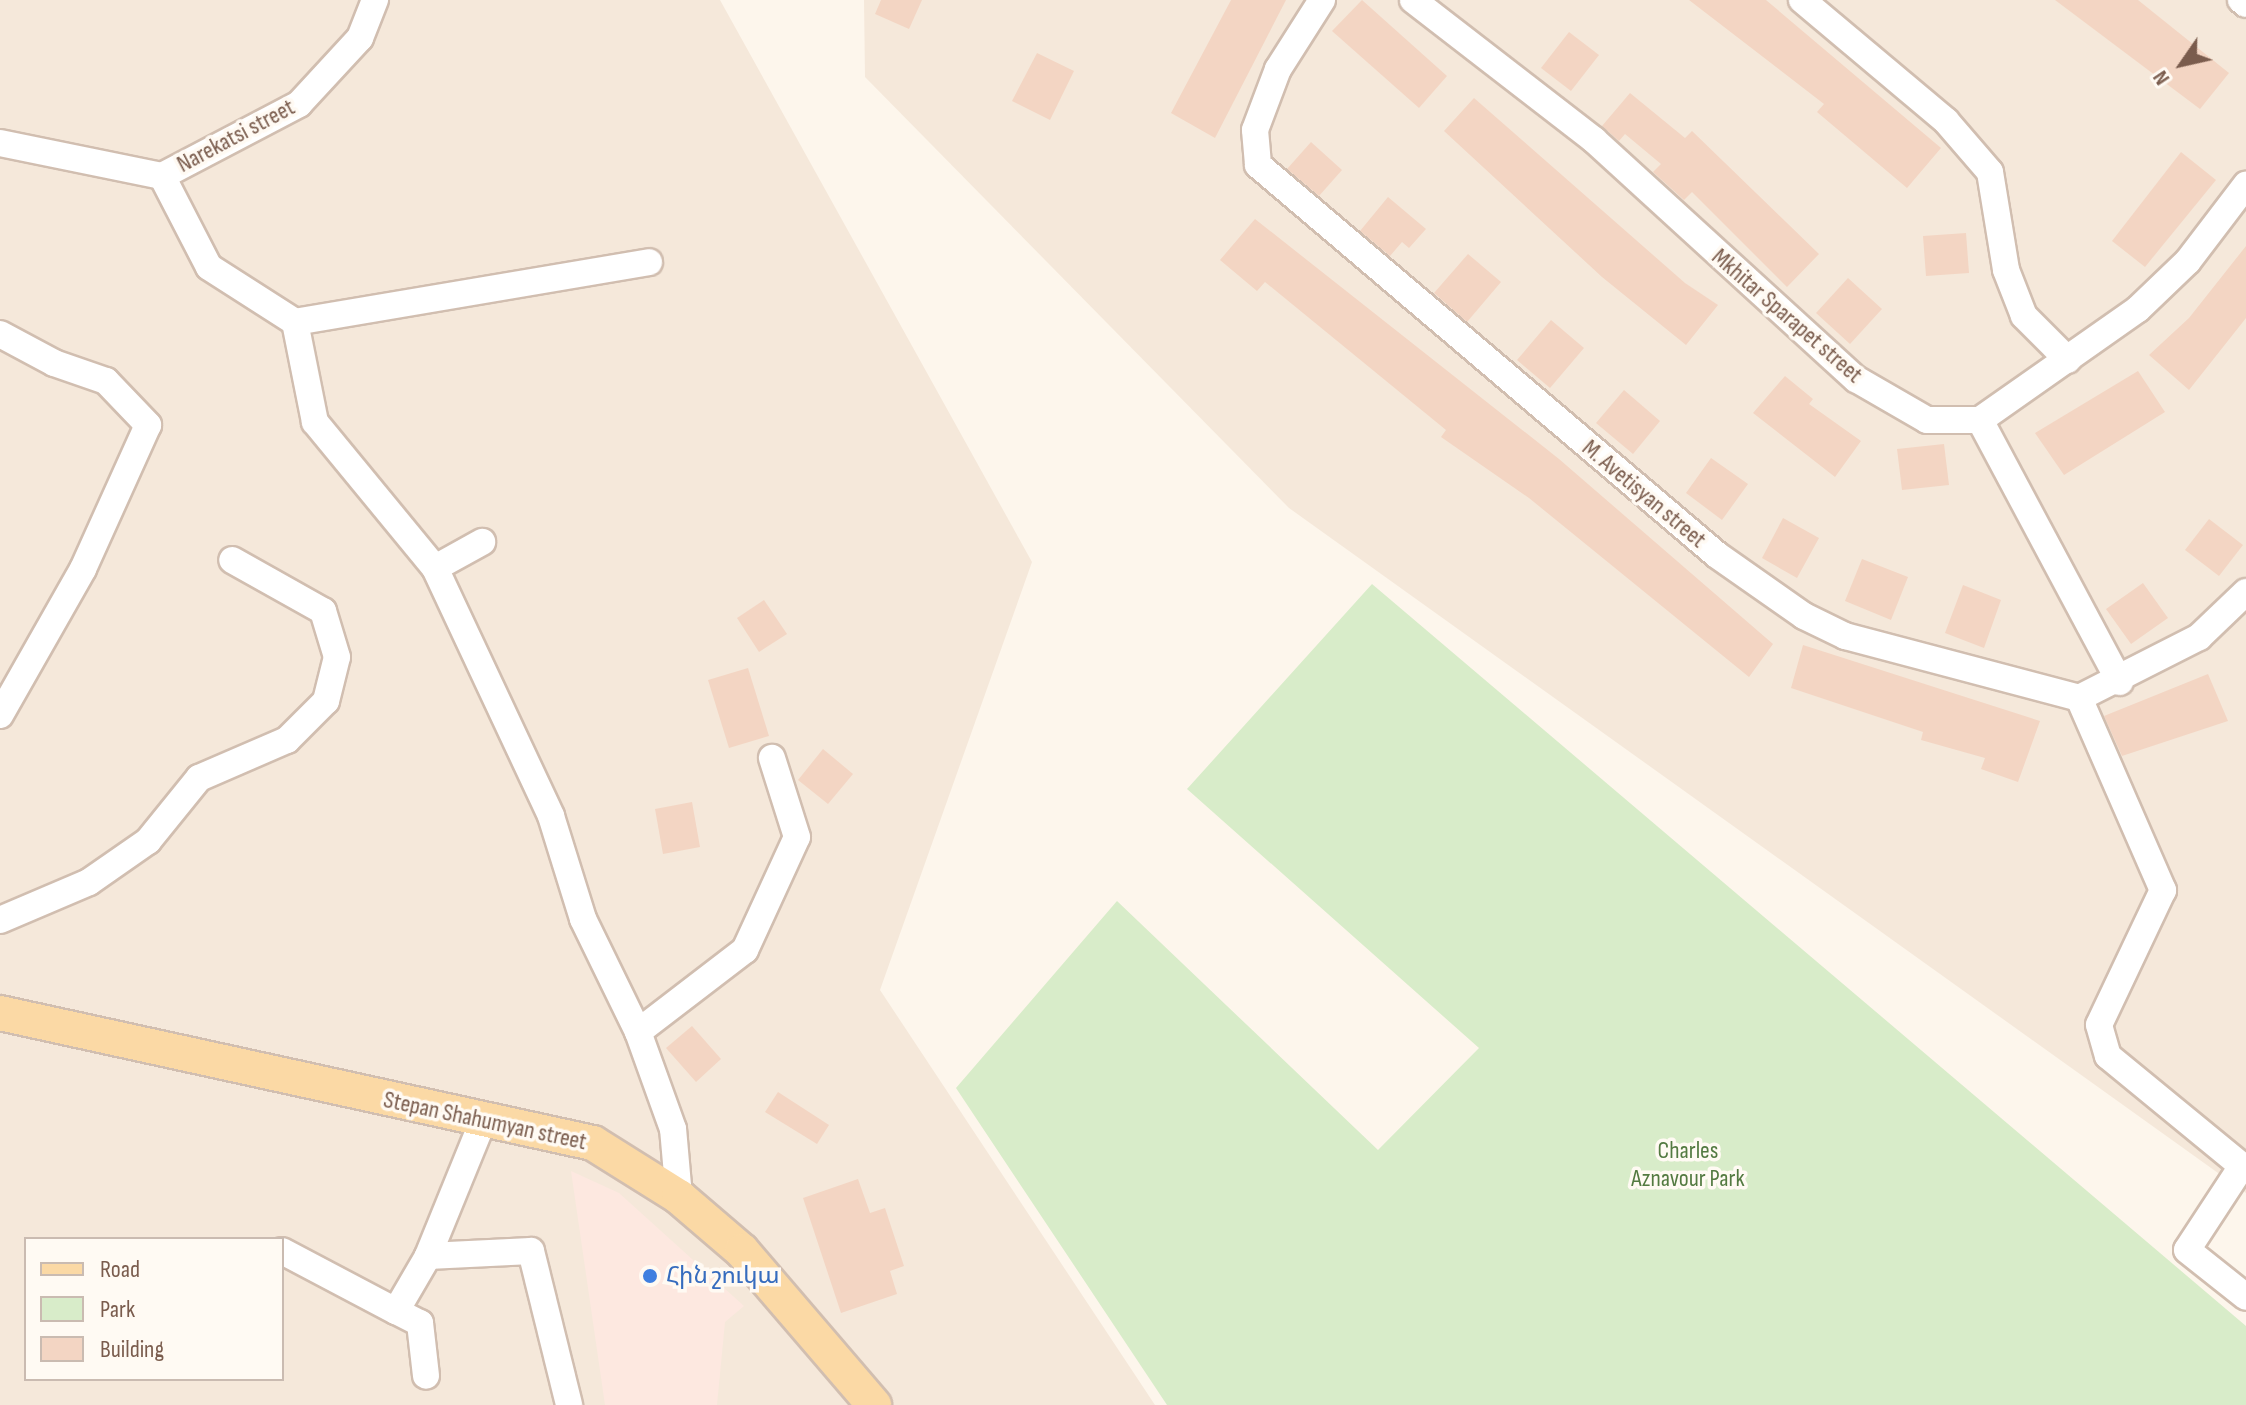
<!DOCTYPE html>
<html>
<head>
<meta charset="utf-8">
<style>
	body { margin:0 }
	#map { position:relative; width:2246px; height:1405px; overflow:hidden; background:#fdf6ec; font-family:"Sofia Sans Condensed","Noto Sans Armenian",sans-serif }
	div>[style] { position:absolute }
	.residential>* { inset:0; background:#f5e8da }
	.commercial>* { inset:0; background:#fde8e0 }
	.green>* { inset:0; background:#d8ecc9 }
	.building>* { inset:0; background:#f3d5c3 }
	.roads { filter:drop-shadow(2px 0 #d1beb0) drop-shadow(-2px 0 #d1beb0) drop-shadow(0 2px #d1beb0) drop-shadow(0 -2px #d1beb0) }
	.minor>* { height:26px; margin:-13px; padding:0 13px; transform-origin:13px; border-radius:13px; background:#fff }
	.major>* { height:34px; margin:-17px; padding:0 17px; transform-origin:17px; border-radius:17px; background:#fbd9a5 }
	.dots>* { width:22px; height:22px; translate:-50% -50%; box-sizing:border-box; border:4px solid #fffaf3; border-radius:50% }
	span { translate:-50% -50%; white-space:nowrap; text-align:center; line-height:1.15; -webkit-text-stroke:7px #fffaf3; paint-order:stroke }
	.street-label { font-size:24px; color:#7a5c4d }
	.park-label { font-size:24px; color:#537a41 }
	.shop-label { font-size:24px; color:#366cbe }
	.left { translate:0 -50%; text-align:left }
	.legend { position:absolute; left:24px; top:1237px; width:260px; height:144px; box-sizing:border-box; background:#fffaf3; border:2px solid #cabbb1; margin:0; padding:10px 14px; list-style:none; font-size:24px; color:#7a5c4d }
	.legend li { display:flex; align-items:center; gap:16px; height:40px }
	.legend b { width:40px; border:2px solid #cabbb1 }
	.north { position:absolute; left:2142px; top:24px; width:80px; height:80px; -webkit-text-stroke:6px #fffaf3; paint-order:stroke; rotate:236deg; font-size:22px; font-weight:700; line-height:32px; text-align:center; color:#7a5c4d }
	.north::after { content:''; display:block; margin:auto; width:28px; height:36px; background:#7a5c4d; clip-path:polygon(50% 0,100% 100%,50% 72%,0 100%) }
</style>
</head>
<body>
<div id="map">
	<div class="residential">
		<i style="clip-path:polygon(evenodd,0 0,720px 0,1032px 562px,880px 990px,1155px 1405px,0 1405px,0 0,26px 1239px,282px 1239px,282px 1379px,26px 1379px,26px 1239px)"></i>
		<i style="clip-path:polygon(864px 0,2246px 0,2246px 1193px,1289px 508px,865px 77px)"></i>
	</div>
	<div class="commercial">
		<i style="clip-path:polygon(571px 1171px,619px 1193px,744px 1306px,725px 1322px,717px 1405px,605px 1405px)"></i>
	</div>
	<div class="green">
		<i style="clip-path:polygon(1372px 584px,2246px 1326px,2246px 1405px,1167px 1405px,956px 1088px,1117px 901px,1378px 1150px,1479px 1048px,1187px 789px)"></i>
	</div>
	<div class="building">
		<i style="clip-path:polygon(881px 0,922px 0,909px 29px,875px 14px)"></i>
		<i style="clip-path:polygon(1231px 0,1286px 0,1215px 138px,1171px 113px)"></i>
		<i style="clip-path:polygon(1362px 0,1447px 76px,1419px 108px,1332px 31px)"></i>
		<i style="clip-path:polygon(1689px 0,1766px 0,1941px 148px,1907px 188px,1817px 112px,1824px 104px)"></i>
		<i style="clip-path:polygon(2055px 0,2138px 0,2229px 73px,2200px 109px)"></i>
		<i style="clip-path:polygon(1569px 32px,1599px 55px,1571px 91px,1541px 68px)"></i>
		<i style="clip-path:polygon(1037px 53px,1074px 71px,1050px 120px,1012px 101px)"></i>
		<i style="clip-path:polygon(1630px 93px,1685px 138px,1692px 131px,1819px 254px,1787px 287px,1692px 192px,1684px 200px,1653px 172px,1661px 164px,1625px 134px,1619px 141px,1602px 126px)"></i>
		<i style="clip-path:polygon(1474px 98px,1685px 283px,1718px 305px,1686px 345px,1602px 277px,1444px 131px)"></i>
		<i style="clip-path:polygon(1311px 142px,1342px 170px,1319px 196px,1287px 169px)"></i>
		<i style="clip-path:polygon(2181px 152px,2216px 180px,2145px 267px,2112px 241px)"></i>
		<i style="clip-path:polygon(1388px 197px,1426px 229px,1409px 248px,1402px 242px,1390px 256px,1360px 231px)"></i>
		<i style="clip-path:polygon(1255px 219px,1559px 459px,1773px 644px,1749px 677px,1529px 498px,1441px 437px,1446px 430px,1265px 282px,1257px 291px,1220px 260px)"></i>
		<i style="clip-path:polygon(1966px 233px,1969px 273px,1926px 276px,1923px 236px)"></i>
		<i style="clip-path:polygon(2246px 246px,2246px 318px,2189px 390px,2149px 355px,2189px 318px)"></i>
		<i style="clip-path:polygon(1468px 254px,1501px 282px,1467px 322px,1434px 293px)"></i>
		<i style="clip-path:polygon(1848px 278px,1882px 309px,1850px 344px,1816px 313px)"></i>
		<i style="clip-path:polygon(1551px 320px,1584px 348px,1550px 388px,1517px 360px)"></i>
		<i style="clip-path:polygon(2138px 371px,2165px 412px,2064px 475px,2035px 433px)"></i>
		<i style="clip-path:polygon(1785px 376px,1813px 399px,1809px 404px,1861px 441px,1835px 477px,1753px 413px)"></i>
		<i style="clip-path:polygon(1624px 390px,1660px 421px,1633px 454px,1596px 423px)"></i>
		<i style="clip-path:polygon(1944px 444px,1949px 485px,1902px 490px,1897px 449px)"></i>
		<i style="clip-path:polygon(1711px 458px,1748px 484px,1722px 520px,1686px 493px)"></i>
		<i style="clip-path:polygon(1783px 518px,1819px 538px,1797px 578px,1762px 558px)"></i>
		<i style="clip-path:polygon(2209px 519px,2243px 545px,2219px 576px,2185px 550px)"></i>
		<i style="clip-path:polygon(1862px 559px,1908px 577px,1891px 620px,1845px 601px)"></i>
		<i style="clip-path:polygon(2143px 583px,2168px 618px,2131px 644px,2106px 609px)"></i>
		<i style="clip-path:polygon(1963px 585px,2001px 600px,1984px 648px,1945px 633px)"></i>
		<i style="clip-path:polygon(764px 600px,787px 634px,759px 652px,737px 618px)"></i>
		<i style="clip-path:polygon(1803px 645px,2040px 721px,2018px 782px,1981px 769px,1985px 758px,1921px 740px,1923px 732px,1791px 688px)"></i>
		<i style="clip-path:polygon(748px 668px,769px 736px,729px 748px,708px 680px)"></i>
		<i style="clip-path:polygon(2208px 674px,2228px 721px,2122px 756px,2104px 716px)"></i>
		<i style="clip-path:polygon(823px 749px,853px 774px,828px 804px,798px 780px)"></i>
		<i style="clip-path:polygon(692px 802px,700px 847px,663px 854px,655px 809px)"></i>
		<i style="clip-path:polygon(692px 1026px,721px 1059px,696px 1082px,666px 1048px)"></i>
		<i style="clip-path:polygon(778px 1092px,829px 1125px,817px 1144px,765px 1112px)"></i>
		<i style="clip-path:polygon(858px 1179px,870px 1213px,885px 1208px,904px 1266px,890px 1271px,897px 1294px,841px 1313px,803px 1198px)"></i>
	</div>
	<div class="roads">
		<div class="minor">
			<i style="left:1322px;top:0;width:82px;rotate:122.5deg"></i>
			<i style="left:1278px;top:69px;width:65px;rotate:110.7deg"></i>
			<i style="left:1255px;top:130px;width:35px;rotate:85deg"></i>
			<i style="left:1258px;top:165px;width:602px;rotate:40.35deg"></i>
			<i style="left:1717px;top:555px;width:106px;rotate:35deg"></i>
			<i style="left:1804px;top:616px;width:46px;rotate:26deg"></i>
			<i style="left:1845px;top:636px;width:242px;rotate:14.8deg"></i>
			<i style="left:2079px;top:698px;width:135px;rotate:-26.9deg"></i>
			<i style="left:2199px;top:637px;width:65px;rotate:-43.8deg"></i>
			<i style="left:1413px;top:0;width:229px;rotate:37.7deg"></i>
			<i style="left:1594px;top:140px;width:355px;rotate:42.4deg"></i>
			<i style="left:1856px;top:379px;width:82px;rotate:30deg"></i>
			<i style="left:1927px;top:420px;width:53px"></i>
			<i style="left:1980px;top:420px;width:193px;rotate:-35.1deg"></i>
			<i style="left:2138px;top:309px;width:69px;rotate:-43.8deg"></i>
			<i style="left:2188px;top:261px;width:96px;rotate:-52.7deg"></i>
			<i style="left:1802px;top:0;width:188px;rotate:40deg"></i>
			<i style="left:1946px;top:121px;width:67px;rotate:49.2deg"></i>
			<i style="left:1990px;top:172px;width:99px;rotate:80.7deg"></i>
			<i style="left:2006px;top:270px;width:49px;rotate:68.6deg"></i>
			<i style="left:2024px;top:316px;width:62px;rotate:45deg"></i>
			<i style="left:2241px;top:0;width:6px;rotate:39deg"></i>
			<i style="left:0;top:143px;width:165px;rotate:11.5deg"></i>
			<i style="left:162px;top:176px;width:155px;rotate:-27.7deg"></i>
			<i style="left:299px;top:104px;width:90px;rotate:-47.3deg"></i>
			<i style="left:360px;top:38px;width:41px;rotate:-68.5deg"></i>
			<i style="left:162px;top:176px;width:102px;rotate:62.7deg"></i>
			<i style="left:209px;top:267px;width:102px;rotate:32.6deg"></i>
			<i style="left:295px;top:322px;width:359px;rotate:-9.6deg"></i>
			<i style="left:295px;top:322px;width:102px;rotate:78.7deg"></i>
			<i style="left:315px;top:422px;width:189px;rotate:50.6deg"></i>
			<i style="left:435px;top:568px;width:274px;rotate:64.9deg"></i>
			<i style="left:551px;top:816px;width:108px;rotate:72.7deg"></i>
			<i style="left:583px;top:919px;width:126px;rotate:64deg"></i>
			<i style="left:0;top:334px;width:61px;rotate:28.2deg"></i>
			<i style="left:54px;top:363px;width:55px;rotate:19.1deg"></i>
			<i style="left:106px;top:381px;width:61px;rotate:46.3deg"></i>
			<i style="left:148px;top:425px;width:158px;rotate:114.3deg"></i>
			<i style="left:83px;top:569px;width:168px;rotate:119.6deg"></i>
			<i style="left:1980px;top:420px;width:297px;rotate:61.9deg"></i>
			<i style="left:435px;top:568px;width:54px;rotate:-29deg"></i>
			<i style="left:2079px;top:698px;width:210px;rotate:66.4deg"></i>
			<i style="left:2163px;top:890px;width:149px;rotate:115.4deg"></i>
			<i style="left:2099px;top:1025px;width:32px;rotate:74deg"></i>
			<i style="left:2108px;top:1056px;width:173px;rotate:39.4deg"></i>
			<i style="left:2242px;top:1166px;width:100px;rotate:123.2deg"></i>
			<i style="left:2187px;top:1250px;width:75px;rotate:38.5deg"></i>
			<i style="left:0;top:920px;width:97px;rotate:-23.1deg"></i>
			<i style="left:89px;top:882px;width:72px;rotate:-34.8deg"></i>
			<i style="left:148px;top:841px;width:81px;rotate:-51deg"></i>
			<i style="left:199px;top:778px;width:96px;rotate:-23.4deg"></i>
			<i style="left:287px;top:740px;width:55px;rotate:-45deg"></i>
			<i style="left:326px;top:701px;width:45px;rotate:-76deg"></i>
			<i style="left:337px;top:657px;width:48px;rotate:-106.9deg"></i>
			<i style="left:323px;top:611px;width:104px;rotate:-150.7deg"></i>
			<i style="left:483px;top:1121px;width:146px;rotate:112.2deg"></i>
			<i style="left:428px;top:1256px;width:103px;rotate:-2.8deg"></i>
			<i style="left:531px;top:1251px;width:159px;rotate:76.1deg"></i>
			<i style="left:679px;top:1197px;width:68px;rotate:-95deg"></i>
			<i style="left:673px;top:1129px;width:103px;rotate:-109.8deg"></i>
			<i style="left:638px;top:1032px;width:135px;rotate:-37.5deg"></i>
			<i style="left:745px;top:950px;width:124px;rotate:-65.3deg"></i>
			<i style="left:797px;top:837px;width:83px;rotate:-107.6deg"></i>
			<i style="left:282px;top:1251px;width:129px;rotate:27.8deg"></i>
			<i style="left:396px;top:1311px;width:64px;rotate:-59.8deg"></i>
			<i style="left:396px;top:1311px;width:27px;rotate:27deg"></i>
			<i style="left:420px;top:1323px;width:53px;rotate:83.5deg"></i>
		</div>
		<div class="major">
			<i style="left:0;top:1013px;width:607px;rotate:12.37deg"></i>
			<i style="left:593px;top:1143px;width:102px;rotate:32.1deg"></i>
			<i style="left:679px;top:1197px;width:83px;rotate:40.6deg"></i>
			<i style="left:742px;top:1251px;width:203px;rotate:49.4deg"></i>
		</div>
	</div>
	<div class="dots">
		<i style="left:650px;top:1276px;background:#3f7fe0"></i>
	</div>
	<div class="street-label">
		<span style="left:236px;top:136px;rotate:-28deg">Narekatsi street</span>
		<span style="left:1787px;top:316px;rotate:41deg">Mkhitar Sparapet street</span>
		<span style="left:1644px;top:494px;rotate:40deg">M. Avetisyan street</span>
		<span style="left:485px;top:1121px;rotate:12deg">Stepan Shahumyan street</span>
	</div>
	<div class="park-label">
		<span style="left:1688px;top:1165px">Charles<br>Aznavour Park</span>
	</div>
	<div class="shop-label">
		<span class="left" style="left:666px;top:1276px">Հին շուկա</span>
	</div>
	<ul class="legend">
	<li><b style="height:10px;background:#fbd9a5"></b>Road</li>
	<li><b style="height:22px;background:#d8ecc9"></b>Park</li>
	<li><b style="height:22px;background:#f3d5c3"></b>Building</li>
	</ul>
	<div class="north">N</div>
</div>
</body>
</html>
